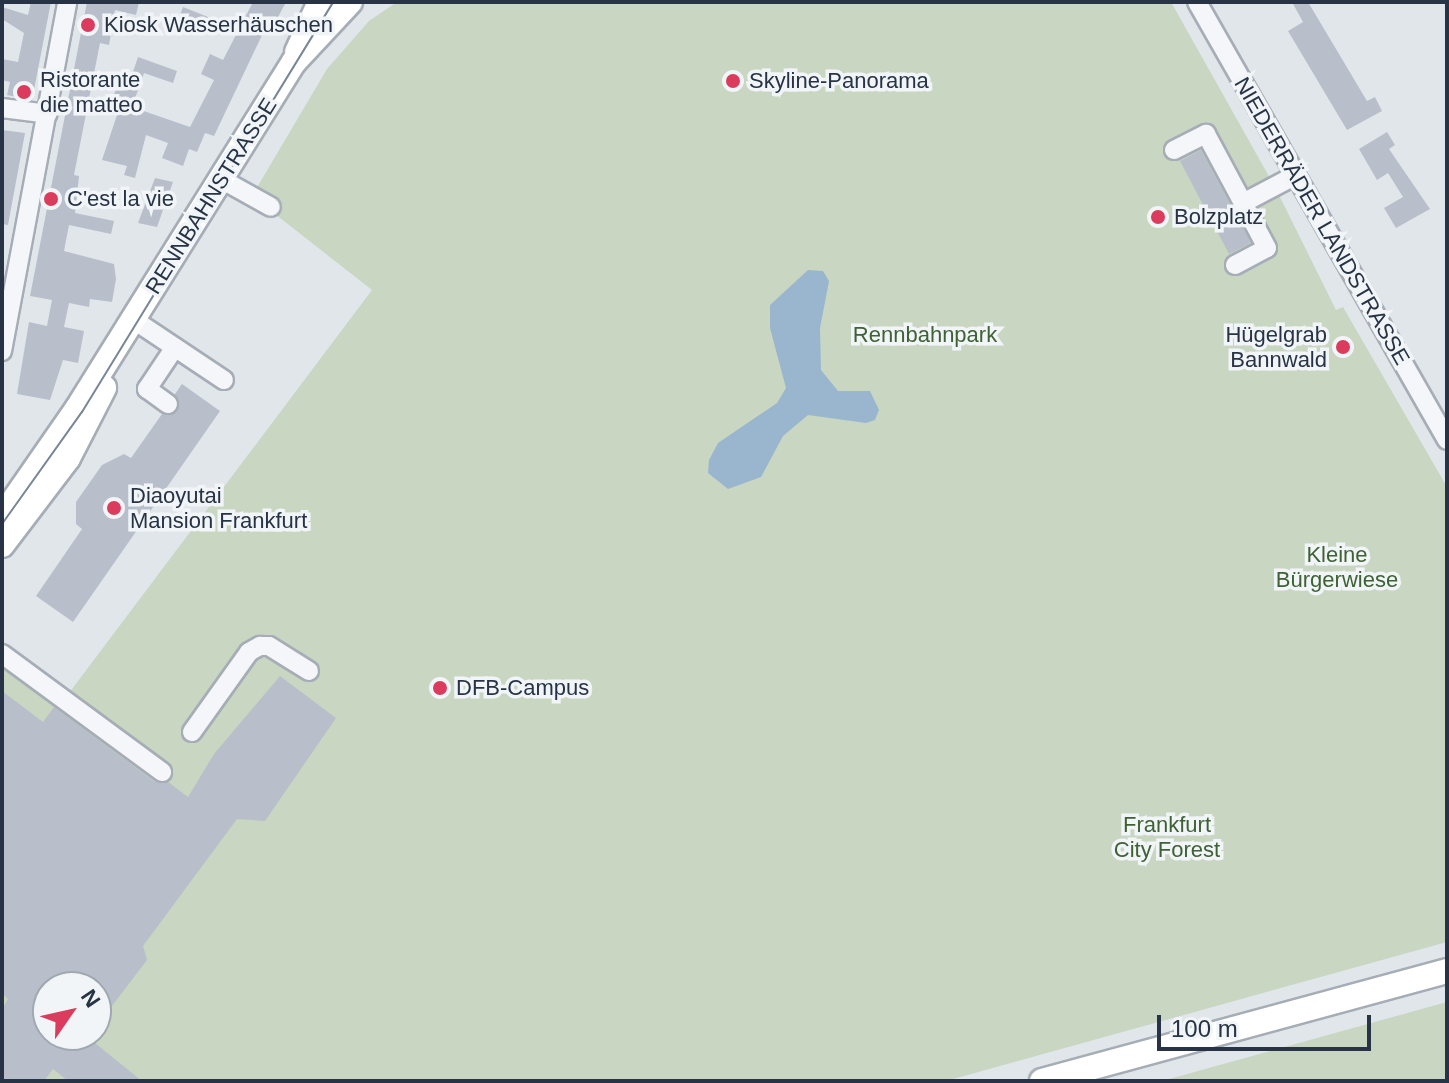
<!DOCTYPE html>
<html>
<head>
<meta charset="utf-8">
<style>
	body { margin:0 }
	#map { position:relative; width:1449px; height:1083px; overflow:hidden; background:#e1e6eb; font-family:Helvetica,sans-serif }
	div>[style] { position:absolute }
	.green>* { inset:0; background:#c8d6c2 }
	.water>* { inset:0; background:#99b6ce }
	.building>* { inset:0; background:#b8bfca }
	.roads { filter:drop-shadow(2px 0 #a6adb6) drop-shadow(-2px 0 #a6adb6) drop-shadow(0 2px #a6adb6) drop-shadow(0 -2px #a6adb6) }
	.minor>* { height:18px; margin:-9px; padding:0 9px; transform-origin:9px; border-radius:9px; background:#f5f6f9 }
	.major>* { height:24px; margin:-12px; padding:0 12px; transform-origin:12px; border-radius:12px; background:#fff }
	.tram>* { height:2px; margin:-1px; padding:0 1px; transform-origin:1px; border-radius:1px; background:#798697 }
	.dots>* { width:22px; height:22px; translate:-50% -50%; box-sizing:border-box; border:4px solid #f1f5f8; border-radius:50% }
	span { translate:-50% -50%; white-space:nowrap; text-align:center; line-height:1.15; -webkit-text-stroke:7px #f1f5f8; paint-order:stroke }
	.poi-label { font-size:22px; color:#283445 }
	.left { translate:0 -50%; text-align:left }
	.right { translate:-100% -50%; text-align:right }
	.street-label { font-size:22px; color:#283445 }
	.park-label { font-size:22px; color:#3f6234 }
	.frame { position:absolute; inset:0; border:4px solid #283445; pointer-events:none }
	.north { position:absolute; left:32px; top:971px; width:80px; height:80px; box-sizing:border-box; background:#f1f5f8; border:2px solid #a1a8b0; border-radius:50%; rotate:56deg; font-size:22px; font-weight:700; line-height:32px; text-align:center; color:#283445 }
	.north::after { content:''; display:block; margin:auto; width:28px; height:36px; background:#db3b5d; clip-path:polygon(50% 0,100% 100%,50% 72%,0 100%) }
	.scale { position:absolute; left:1157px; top:1015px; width:214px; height:36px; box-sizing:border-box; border:4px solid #283445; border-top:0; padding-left:10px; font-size:24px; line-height:28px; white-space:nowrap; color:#283445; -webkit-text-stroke:6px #f1f5f8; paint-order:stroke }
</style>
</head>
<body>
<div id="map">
	<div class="green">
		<i style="clip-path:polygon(evenodd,397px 2px,1171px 2px,1275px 187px,1336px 310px,1343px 307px,1447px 487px,1447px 942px,946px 1081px,2px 1081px,2px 666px,57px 709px,372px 290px,252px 196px,327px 69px,369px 21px,397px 2px,48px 987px,96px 987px,96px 1035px,48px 1035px,48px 987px)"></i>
		<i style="clip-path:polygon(1447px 1002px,1447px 1081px,1162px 1081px)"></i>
	</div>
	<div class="water">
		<i style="clip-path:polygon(808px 270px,823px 271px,829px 281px,820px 328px,821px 370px,838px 391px,870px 391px,879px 410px,875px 420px,866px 423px,808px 415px,783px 436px,761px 477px,728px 489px,708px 473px,709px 460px,718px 443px,777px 403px,786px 388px,770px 328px,770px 305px)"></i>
	</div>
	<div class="building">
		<i style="clip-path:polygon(31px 2px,51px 2px,32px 100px,7px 95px,10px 82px,2px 80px,2px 59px,18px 62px,24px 33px,2px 19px,2px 7px,28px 15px)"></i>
		<i style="clip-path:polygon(87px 2px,139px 2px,136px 15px,115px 10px,109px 45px,100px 43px,74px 175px,79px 176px,75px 213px,114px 221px,111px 234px,69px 225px,64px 251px,114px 264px,116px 279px,112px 302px,90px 299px,89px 307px,69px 303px,64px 327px,84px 331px,78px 363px,63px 360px,50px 400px,17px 394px,29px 322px,47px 326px,52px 300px,30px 296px)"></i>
		<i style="clip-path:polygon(253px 2px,286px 2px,269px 34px,264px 31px,214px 136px,205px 133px,197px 152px,189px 149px,183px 166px,162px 158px,168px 143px,146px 135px,135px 178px,124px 175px,127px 166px,102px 160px,121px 103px,112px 99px,120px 80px,129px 84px,138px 57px,177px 71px,173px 83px,144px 73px,132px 107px,190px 127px,214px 80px,201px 74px,210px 54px,223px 60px)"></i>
		<i style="clip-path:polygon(1292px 2px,1308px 2px,1367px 101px,1375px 97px,1382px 111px,1347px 130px,1288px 31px,1303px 22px)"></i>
		<i style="clip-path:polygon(183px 7px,208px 17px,202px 33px,177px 23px)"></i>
		<i style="clip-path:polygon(2px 130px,25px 133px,8px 225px,2px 224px)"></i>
		<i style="clip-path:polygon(1387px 132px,1395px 145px,1389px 149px,1430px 209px,1396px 228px,1384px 208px,1403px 197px,1388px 173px,1377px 180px,1359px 149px)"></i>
		<i style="clip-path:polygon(1201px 150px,1251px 243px,1229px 254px,1180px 161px)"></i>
		<i style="clip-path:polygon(155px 178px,173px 182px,157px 227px,138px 223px)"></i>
		<i style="clip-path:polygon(182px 384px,220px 411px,73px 622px,36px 596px,82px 529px,76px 524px,76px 502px,102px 465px,124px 454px,131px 458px,162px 414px,177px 412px,175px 394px)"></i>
		<i style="clip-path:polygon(280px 676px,336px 718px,265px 821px,237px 819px,143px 946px,147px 960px,96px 1027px,96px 987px,48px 987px,48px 1035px,85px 1035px,142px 1081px,68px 1081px,53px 1069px,44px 1081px,2px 1081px,2px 1009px,8px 999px,2px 993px,2px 691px,43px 722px,54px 707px,155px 782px,168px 782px,188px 797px,214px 754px)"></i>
	</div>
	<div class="roads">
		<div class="minor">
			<i style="left:1197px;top:2px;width:504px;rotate:60.28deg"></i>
			<i style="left:2px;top:108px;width:46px;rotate:7.4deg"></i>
			<i style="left:1174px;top:150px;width:36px;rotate:-27deg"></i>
			<i style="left:1206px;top:134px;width:78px;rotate:61.8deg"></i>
			<i style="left:221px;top:179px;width:57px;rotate:29.2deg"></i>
			<i style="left:1235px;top:265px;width:36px;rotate:-28deg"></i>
			<i style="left:1267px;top:248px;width:51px;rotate:-118.1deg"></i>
			<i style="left:1243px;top:203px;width:60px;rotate:-27.8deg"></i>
			<i style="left:134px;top:320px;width:108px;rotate:33.7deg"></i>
			<i style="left:2px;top:351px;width:355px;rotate:-79.4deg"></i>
			<i style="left:168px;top:404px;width:26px;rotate:-144deg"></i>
			<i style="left:147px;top:389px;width:50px;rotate:-56.3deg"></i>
			<i style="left:2px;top:654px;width:199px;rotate:36.4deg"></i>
			<i style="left:192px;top:732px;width:98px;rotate:-54.5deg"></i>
			<i style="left:249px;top:652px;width:13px;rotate:-29deg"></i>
			<i style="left:260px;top:646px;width:9px"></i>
			<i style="left:269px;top:646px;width:47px;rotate:32deg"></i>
		</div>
		<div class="major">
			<i style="left:297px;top:52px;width:55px;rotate:-65.3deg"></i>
			<i style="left:2px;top:517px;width:131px;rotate:-55.2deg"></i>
			<i style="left:77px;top:409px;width:409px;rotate:-58deg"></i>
			<i style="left:294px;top:62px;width:82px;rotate:-47deg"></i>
			<i style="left:2px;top:545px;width:109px;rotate:-52.8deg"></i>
			<i style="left:68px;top:458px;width:79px;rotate:-62.8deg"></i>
			<i style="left:1042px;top:1081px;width:420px;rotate:-15.2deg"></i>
		</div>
	</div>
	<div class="tram">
		<i style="left:2px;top:524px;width:138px;rotate:-54.5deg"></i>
		<i style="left:82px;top:412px;width:481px;rotate:-58.5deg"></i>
	</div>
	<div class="dots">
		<i style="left:88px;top:25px;background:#db3b5d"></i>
		<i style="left:733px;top:81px;background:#db3b5d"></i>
		<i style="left:24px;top:92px;background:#db3b5d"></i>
		<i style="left:51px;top:199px;background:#db3b5d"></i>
		<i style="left:1158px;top:217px;background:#db3b5d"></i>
		<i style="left:1343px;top:347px;background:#db3b5d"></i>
		<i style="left:114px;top:508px;background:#db3b5d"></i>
		<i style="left:440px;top:688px;background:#db3b5d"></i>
	</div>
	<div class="poi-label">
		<span class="left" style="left:104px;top:25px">Kiosk Wasserhäuschen</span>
		<span class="left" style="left:40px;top:92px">Ristorante<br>die matteo</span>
		<span class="left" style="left:749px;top:81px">Skyline-Panorama</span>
		<span class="left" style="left:67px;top:199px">C'est la vie</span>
		<span class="left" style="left:1174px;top:217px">Bolzplatz</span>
		<span class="right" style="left:1327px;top:347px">Hügelgrab<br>Bannwald</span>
		<span class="left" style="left:130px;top:508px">Diaoyutai<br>Mansion Frankfurt</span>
		<span class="left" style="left:456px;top:688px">DFB-Campus</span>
	</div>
	<div class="street-label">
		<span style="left:211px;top:196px;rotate:-58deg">RENNBAHNSTRASSE</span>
		<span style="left:1322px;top:221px;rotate:60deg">NIEDERRÄDER LANDSTRASSE</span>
	</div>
	<div class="park-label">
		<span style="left:925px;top:335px">Rennbahnpark</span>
		<span style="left:1337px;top:567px">Kleine<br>Bürgerwiese</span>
		<span style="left:1167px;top:837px">Frankfurt<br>City Forest</span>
	</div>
	<div class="frame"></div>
	<div class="north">N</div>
	<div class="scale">100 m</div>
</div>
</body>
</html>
